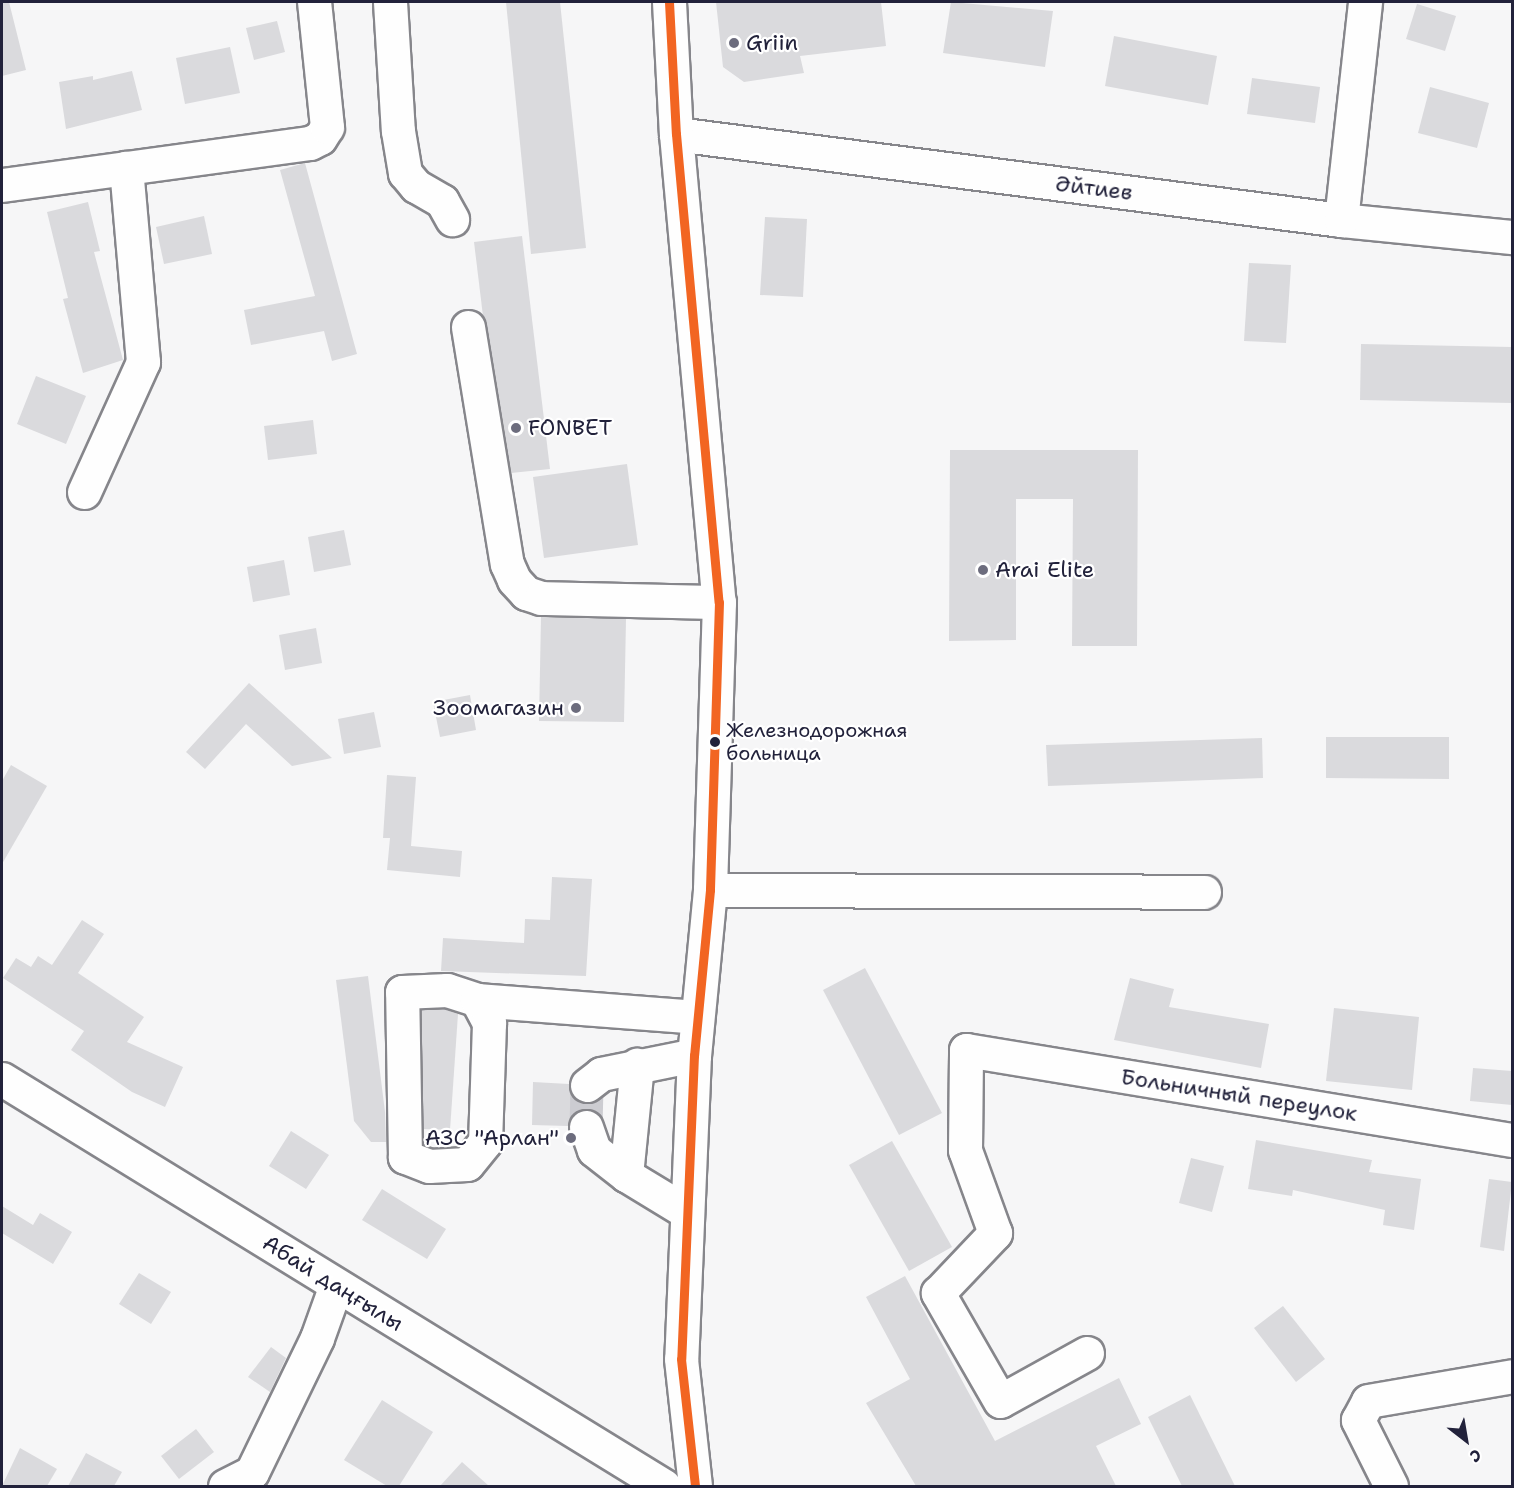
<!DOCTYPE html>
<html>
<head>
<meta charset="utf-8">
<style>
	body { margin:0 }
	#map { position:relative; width:1514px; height:1488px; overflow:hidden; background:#f6f6f7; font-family:"Shantell Sans",sans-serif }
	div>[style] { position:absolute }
	.building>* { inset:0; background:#dadadd }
	.minor-tunnel>* { height:33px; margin-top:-16.5px; transform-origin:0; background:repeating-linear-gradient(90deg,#ccccd1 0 33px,transparent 0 49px) }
	.roads { filter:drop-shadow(2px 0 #86868b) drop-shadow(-2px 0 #86868b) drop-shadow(0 2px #86868b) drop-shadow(0 -2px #86868b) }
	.minor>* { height:33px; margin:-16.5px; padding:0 16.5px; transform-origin:16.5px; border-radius:16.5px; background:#fefefe }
	.major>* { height:33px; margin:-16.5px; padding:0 16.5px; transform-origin:16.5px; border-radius:16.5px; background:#fefefe }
	.bus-1>* { height:9px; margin:-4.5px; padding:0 4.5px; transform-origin:4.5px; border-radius:4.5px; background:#f26522 }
	.dots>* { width:16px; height:16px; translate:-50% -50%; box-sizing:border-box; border:3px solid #fff; border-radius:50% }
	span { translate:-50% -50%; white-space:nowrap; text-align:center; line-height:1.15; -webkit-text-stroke:4.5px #fff; paint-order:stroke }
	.bus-label { font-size:20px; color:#22223b }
	.left { translate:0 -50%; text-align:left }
	.poi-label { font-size:22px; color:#22223b }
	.right { translate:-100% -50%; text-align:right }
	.street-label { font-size:22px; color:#22223b }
	.frame { position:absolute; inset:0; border:3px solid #22223b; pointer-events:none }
	.north { position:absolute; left:1436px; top:1410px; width:60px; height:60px; -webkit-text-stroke:4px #fff; paint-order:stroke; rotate:149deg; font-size:16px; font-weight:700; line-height:24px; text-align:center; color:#22223b }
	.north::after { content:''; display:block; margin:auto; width:21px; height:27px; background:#22223b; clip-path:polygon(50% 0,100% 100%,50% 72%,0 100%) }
</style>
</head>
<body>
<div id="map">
	<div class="building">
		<i style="clip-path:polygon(9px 2px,26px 70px,2px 76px,2px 3px)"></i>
		<i style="clip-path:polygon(506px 2px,560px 2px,586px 248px,531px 254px)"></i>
		<i style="clip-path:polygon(716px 2px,881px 2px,886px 46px,800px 56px,804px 73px,744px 82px,723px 67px)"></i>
		<i style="clip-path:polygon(951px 2px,1053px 11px,1045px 67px,943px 53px)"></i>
		<i style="clip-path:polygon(1417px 4px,1456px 16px,1445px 51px,1406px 39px)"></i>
		<i style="clip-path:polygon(277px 21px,285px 52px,254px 60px,246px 28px)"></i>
		<i style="clip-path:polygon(1114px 36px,1217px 56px,1208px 105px,1105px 86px)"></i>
		<i style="clip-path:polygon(230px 47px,240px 93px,185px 104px,176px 58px)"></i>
		<i style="clip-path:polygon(132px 71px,142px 110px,66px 129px,59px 82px,93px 76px,93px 80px)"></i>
		<i style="clip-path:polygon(1252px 78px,1320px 87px,1315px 123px,1247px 114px)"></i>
		<i style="clip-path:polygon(1430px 87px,1489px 103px,1477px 148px,1418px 133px)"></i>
		<i style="clip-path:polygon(305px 163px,357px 354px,332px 361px,324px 331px,251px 345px,244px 310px,315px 296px,280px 170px)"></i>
		<i style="clip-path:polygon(88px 202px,100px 251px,94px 252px,123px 360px,83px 373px,63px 299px,68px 298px,47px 212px)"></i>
		<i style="clip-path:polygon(204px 216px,212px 254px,164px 264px,156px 227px)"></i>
		<i style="clip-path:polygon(765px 217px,807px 219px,803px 297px,760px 295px)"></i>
		<i style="clip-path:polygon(522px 236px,550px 469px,511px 473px,483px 316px,474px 242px)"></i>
		<i style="clip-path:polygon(1249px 263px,1291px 265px,1286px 343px,1244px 341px)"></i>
		<i style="clip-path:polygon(1361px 344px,1512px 347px,1512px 403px,1360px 400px)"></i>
		<i style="clip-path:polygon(36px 376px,86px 396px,66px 444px,17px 424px)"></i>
		<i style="clip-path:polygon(313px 420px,317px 454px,268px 460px,264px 426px)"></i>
		<i style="clip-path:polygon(950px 450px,1138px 450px,1137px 646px,1072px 646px,1073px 499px,1016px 499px,1016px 640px,949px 641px)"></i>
		<i style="clip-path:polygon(627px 464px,638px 545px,544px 558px,533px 477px)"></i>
		<i style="clip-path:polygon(344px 530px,351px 565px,314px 572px,308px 537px)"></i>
		<i style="clip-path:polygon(284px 560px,290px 595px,253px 602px,247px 567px)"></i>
		<i style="clip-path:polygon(541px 617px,626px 619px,624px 722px,539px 721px)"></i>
		<i style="clip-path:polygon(316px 628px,322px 663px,285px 670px,279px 635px)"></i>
		<i style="clip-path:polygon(249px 683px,332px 758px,292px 766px,246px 724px,205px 769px,186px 752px)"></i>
		<i style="clip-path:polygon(470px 695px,476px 730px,440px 737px,433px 702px)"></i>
		<i style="clip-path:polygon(374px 712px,381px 747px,344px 754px,338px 719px)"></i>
		<i style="clip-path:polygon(1326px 737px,1449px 737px,1449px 779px,1326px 778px)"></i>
		<i style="clip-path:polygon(1262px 738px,1263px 778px,1048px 786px,1046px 745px)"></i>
		<i style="clip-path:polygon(11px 765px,47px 786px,2px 864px,2px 781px)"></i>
		<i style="clip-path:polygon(387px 775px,416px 777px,411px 846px,462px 851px,460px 877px,387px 870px,390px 838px,383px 838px)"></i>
		<i style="clip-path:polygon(552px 877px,592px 879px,586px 976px,441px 971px,443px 938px,524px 943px,525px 919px,550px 920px)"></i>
		<i style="clip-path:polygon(82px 920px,104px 934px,78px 973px,144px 1017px,127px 1042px,183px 1067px,165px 1107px,132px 1092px,71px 1050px,84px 1031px,3px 978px,16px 958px,31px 967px,38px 956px,52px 965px)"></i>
		<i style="clip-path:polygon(865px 968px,942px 1113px,899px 1135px,823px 990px)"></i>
		<i style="clip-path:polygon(368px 976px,385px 1112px,386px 1142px,371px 1142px,354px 1121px,336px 980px)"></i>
		<i style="clip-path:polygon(1130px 978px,1174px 989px,1169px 1007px,1269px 1024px,1261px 1068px,1114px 1040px)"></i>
		<i style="clip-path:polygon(1334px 1008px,1419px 1017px,1412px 1090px,1326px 1081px)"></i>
		<i style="clip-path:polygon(444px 1009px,458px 1014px,450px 1130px,423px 1129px,421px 1010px)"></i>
		<i style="clip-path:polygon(1473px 1068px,1512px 1071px,1512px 1105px,1470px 1101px)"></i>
		<i style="clip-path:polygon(533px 1082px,569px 1084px,572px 1096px,581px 1103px,600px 1098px,600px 1115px,590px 1109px,580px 1109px,571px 1115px,568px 1126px,532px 1125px)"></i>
		<i style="clip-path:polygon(291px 1131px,329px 1155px,306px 1189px,269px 1166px)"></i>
		<i style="clip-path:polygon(1256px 1140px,1372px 1160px,1369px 1172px,1421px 1179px,1414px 1230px,1383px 1225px,1385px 1210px,1293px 1190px,1292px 1196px,1248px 1189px)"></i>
		<i style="clip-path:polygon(892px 1141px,952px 1247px,909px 1271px,849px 1165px)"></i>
		<i style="clip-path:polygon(1191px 1158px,1224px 1166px,1212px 1212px,1179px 1203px)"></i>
		<i style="clip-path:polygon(1489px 1179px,1512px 1182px,1504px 1251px,1480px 1247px)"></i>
		<i style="clip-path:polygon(382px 1189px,446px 1229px,427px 1259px,362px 1220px)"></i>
		<i style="clip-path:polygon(2px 1206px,33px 1225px,40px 1213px,72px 1232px,53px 1264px,2px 1233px)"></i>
		<i style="clip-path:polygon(139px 1273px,171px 1292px,151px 1324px,119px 1304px)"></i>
		<i style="clip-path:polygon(905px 1276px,995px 1441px,1119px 1378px,1141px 1424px,1096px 1446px,1116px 1486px,916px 1486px,866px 1403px,910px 1379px,866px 1297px)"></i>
		<i style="clip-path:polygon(1283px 1306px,1325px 1359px,1296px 1382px,1254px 1328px)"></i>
		<i style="clip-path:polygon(271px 1347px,286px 1358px,270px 1392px,248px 1377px)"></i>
		<i style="clip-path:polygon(1190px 1395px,1235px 1486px,1182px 1486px,1148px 1417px)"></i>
		<i style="clip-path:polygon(382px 1400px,433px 1432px,399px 1486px,387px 1486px,344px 1460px)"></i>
		<i style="clip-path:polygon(196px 1429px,214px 1452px,179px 1479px,161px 1456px)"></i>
		<i style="clip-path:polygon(20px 1448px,57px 1469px,47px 1486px,2px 1486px)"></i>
		<i style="clip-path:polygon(86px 1453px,122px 1472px,114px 1486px,68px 1486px)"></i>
		<i style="clip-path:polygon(462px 1462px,489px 1486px,440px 1486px)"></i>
	</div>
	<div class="minor-tunnel">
		<i style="left:586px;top:1127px;width:42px;rotate:-88.6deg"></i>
	</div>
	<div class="roads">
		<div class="minor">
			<i style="left:390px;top:2px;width:129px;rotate:86.5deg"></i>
			<i style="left:398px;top:131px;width:43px;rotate:80.5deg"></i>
			<i style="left:405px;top:173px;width:17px;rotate:50deg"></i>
			<i style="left:416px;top:186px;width:30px;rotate:30deg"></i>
			<i style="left:442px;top:201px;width:21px;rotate:61deg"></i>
			<i style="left:676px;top:134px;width:671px;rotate:7.37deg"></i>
			<i style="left:1341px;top:220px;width:172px;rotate:5.7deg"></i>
			<i style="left:2px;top:185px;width:311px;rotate:-7.8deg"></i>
			<i style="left:310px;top:143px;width:11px;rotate:-27deg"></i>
			<i style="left:320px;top:138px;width:13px;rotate:-58deg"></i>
			<i style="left:327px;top:127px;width:126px;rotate:-95.9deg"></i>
			<i style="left:1341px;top:220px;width:219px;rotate:-83.7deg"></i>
			<i style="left:468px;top:327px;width:240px;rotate:80.7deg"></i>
			<i style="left:507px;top:564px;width:17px;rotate:66deg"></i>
			<i style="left:514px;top:580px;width:18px;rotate:47deg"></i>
			<i style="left:526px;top:593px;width:16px;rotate:18deg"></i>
			<i style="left:541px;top:598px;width:178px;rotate:1.3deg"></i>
			<i style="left:84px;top:492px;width:143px;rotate:-65.6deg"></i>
			<i style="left:143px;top:362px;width:195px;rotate:-95deg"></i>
			<i style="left:710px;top:890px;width:494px;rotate:0.2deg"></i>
			<i style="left:447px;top:990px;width:32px;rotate:18deg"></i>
			<i style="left:477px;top:1000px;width:26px;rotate:62deg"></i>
			<i style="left:489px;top:1023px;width:119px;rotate:91.9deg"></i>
			<i style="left:485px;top:1142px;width:28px;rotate:129deg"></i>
			<i style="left:467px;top:1164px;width:38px;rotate:177deg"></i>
			<i style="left:429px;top:1166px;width:26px;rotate:-159deg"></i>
			<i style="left:405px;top:1157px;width:165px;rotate:-91deg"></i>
			<i style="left:402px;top:992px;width:45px;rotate:-2.5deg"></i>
			<i style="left:477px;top:1000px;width:220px;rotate:4.4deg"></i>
			<i style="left:587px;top:1085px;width:18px;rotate:-38deg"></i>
			<i style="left:601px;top:1074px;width:95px;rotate:-11.5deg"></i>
			<i style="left:586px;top:1127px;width:24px;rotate:71deg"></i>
			<i style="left:594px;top:1150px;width:41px;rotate:38deg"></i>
			<i style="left:626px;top:1175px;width:71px;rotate:31.2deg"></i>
			<i style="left:626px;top:1175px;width:111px;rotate:-84.3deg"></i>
			<i style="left:1087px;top:1353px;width:99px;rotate:151.1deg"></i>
			<i style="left:1000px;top:1401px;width:125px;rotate:-119.9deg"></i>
			<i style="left:938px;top:1293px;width:83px;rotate:-46.5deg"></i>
			<i style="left:995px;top:1233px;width:88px;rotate:-109.9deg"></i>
			<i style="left:965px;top:1150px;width:100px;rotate:-89.4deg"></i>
			<i style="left:966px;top:1050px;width:553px;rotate:9.36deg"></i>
			<i style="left:225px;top:1486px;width:30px;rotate:-27deg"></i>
			<i style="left:252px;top:1472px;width:149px;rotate:-64.1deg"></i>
			<i style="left:317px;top:1338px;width:56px;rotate:-70.3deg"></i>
			<i style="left:1391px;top:1486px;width:74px;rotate:-116.6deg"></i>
			<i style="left:1358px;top:1420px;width:21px;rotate:-62deg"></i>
			<i style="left:1368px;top:1401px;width:146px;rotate:-9.8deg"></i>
		</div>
		<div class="major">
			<i style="left:669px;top:2px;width:132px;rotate:87deg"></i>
			<i style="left:676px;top:134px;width:470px;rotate:84.8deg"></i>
			<i style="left:719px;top:602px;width:288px;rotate:91.8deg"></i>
			<i style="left:710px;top:890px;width:166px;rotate:95.5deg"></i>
			<i style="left:694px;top:1055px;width:304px;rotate:92.4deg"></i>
			<i style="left:681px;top:1359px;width:128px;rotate:83.7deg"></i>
			<i style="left:2px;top:1079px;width:777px;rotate:31.58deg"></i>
		</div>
	</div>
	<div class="bus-1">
		<i style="left:669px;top:2px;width:132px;rotate:87deg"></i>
		<i style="left:676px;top:134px;width:470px;rotate:84.8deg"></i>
		<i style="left:719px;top:602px;width:288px;rotate:91.8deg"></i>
		<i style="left:710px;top:890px;width:166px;rotate:95.5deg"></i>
		<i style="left:694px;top:1055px;width:304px;rotate:92.4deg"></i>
		<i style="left:681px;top:1359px;width:128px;rotate:83.7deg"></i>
	</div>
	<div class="dots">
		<i style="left:734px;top:43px;background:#6c6c7d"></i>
		<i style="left:516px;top:428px;background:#6c6c7d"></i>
		<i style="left:983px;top:570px;background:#6c6c7d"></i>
		<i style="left:576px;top:708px;background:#6c6c7d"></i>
		<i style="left:715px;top:742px;background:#22223b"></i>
		<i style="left:571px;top:1138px;background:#6c6c7d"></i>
	</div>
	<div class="bus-label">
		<span class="left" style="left:726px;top:742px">Железнодорожная<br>больница</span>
	</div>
	<div class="poi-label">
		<span class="left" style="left:746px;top:43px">Griin</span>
		<span class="left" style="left:528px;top:428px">FONBET</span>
		<span class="left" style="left:995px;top:570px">Arai Elite</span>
		<span class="right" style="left:564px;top:708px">Зоомагазин</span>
		<span class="right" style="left:559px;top:1138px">АЗС "Арлан"</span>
	</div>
	<div class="street-label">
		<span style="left:1094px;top:188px;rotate:7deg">Әйтиев</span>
		<span style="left:1239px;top:1095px;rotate:9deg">Больничный переулок</span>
		<span style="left:333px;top:1283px;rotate:32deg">Абай даңғылы</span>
	</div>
	<div class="frame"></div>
	<div class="north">С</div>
</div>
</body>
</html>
